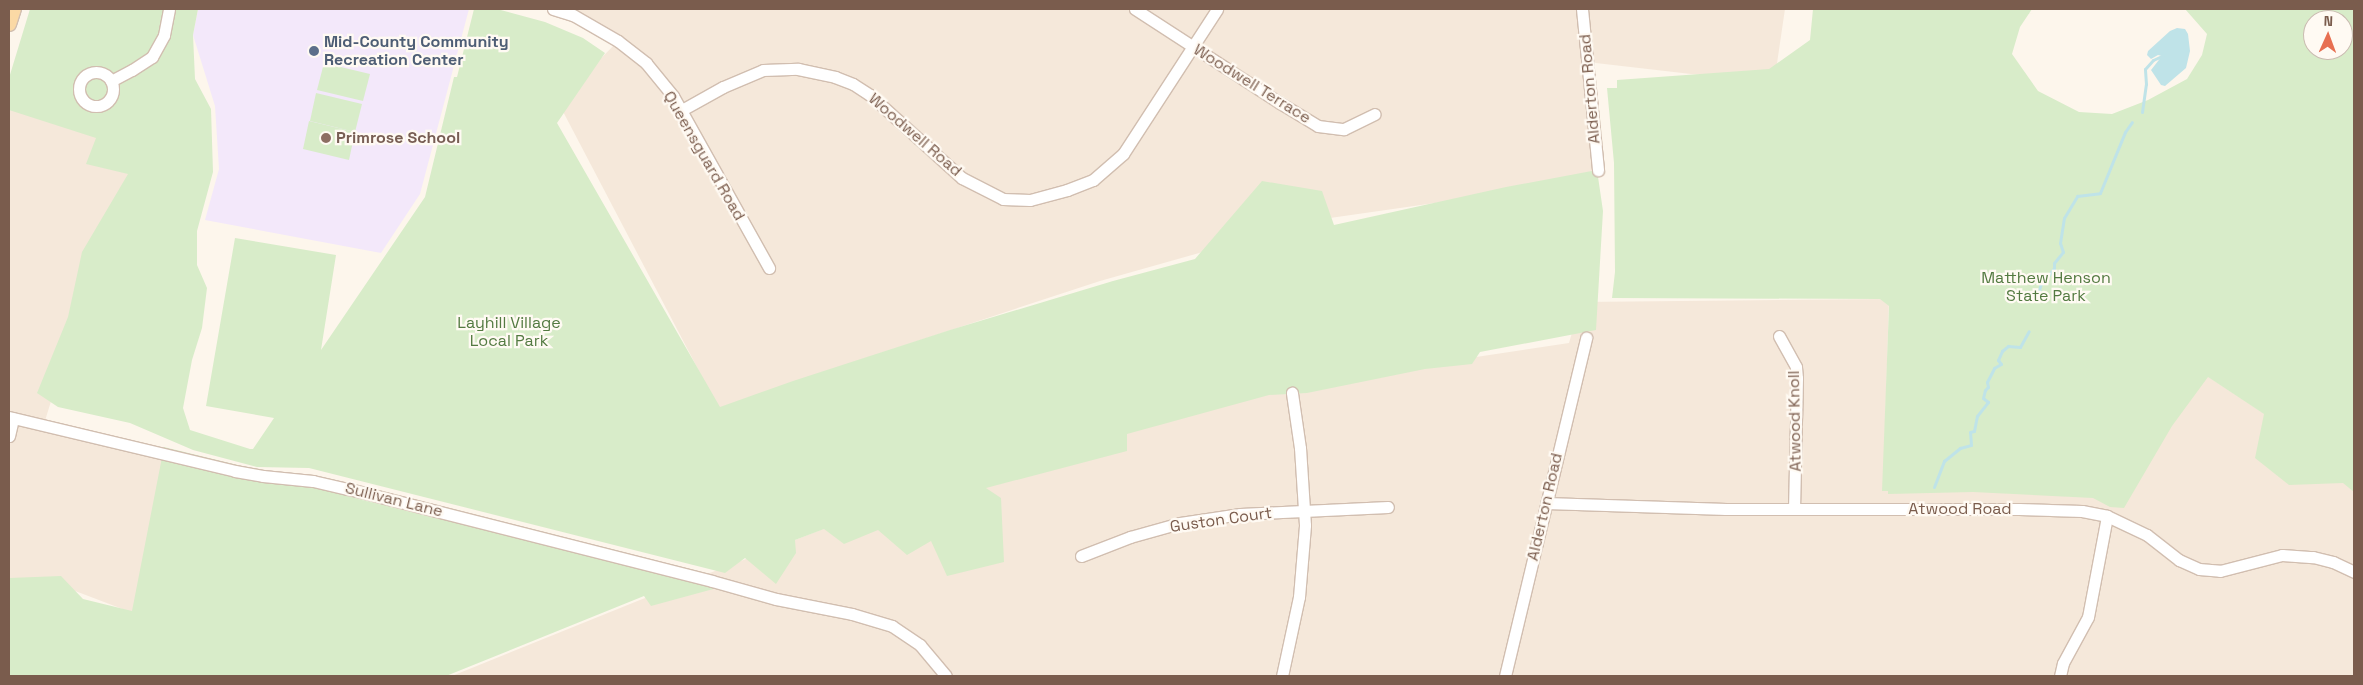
<!DOCTYPE html>
<html>
<head>
<meta charset="utf-8">
<style>
	body { margin:0 }
	#map { position:relative; width:2363px; height:685px; overflow:hidden; background:#fdf6ec; font-family:"Space Grotesk",sans-serif }
	div>[style] { position:absolute }
	.residential>* { inset:0; background:#f5e8da }
	.education>* { inset:0; background:#f3e8fa }
	.green>* { inset:0; background:#d8ecc9 }
	.water>* { inset:0; background:#bfe3e8 }
	.stream>* { height:3px; margin:-1.5px; padding:0 1.5px; transform-origin:1.5px; border-radius:1.5px; background:#bfe3e8 }
	.roads { filter:drop-shadow(1px 0 #d1beb0) drop-shadow(-1px 0 #d1beb0) drop-shadow(0 1px #d1beb0) drop-shadow(0 -1px #d1beb0) }
	.minor>* { height:11px; margin:-5.5px; padding:0 5.5px; transform-origin:5.5px; border-radius:5.5px; background:#fff }
	.minor>.ring { margin:-5.5px; padding:0; box-sizing:content-box; background:none; border:11px solid #fff; border-radius:50% }
	.major>* { height:14px; margin:-7px; padding:0 7px; transform-origin:7px; border-radius:7px; background:#fbd9a5 }
	.dots>* { width:14px; height:14px; translate:-50% -50%; box-sizing:border-box; border:2px solid #fffaf3; border-radius:50% }
	span { translate:-50% -50%; white-space:nowrap; text-align:center; line-height:1.15; -webkit-text-stroke:4.5px #fffaf3; paint-order:stroke }
	.service-label { font-size:16px; color:#4e5e75; font-weight:700 }
	.left { translate:0 -50%; text-align:left }
	.street-label { font-size:16px; color:#7a5c4d }
	.education-label { font-size:16px; color:#785e54; font-weight:700 }
	.park-label { font-size:16px; color:#537a41 }
	.frame { position:absolute; inset:0; border:10px solid #7a5c4d; pointer-events:none }
	.north { position:absolute; left:2303px; top:10px; width:50px; height:50px; box-sizing:border-box; background:#fffaf3; border:1px solid #cabbb1; border-radius:50%; rotate:2deg; font-size:14px; font-weight:700; line-height:20px; text-align:center; color:#7a5c4d }
	.north::after { content:''; display:block; margin:auto; width:18px; height:22px; background:#e76f51; clip-path:polygon(50% 0,100% 100%,50% 72%,0 100%) }
</style>
</head>
<body>
<div id="map">
	<div class="residential">
		<i style="clip-path:polygon(553px 9px,1785px 9px,1775px 77px,1691px 74px,1587px 62px,1598px 170px,1589px 181px,1316px 220px,1100px 281px,802px 379px,721px 413px,558px 102px,618px 41px)"></i>
		<i style="clip-path:polygon(9px 100px,154px 148px,98px 249px,44px 424px,184px 452px,133px 613px,41px 578px,9px 584px)"></i>
		<i style="clip-path:polygon(1889px 299px,1883px 491px,2198px 370px,2354px 473px,2354px 676px,452px 676px,640px 600px,849px 519px,1018px 461px,1283px 386px,1569px 343px,1581px 302px)"></i>
	</div>
	<div class="education">
		<i style="clip-path:polygon(198px 9px,469px 9px,420px 194px,381px 253px,205px 220px,219px 169px,215px 106px,193px 35px)"></i>
	</div>
	<div class="green">
		<i style="clip-path:polygon(30px 9px,198px 9px,193px 35px,195px 79px,211px 109px,213px 172px,197px 231px,197px 265px,207px 288px,202px 328px,192px 360px,183px 408px,190px 430px,250px 449px,253px 449px,274px 418px,206px 406px,235px 238px,336px 255px,321px 350px,425px 197px,454px 77px,457px 77px,474px 9px,497px 9px,545px 22px,583px 38px,605px 53px,557px 123px,720px 407px,793px 381px,950px 330px,1113px 281px,1195px 259px,1262px 181px,1322px 191px,1334px 225px,1506px 187px,1597px 170px,1603px 211px,1596px 330px,1480px 352px,1472px 364px,1425px 369px,1307px 393px,1269px 395px,1127px 434px,1127px 451px,986px 488px,1001px 498px,1004px 562px,947px 576px,931px 541px,907px 555px,878px 530px,844px 544px,824px 529px,795px 540px,796px 553px,776px 584px,745px 558px,725px 573px,309px 468px,257px 467px,193px 450px,130px 423px,58px 407px,37px 393px,68px 317px,82px 252px,128px 174px,86px 164px,96px 138px,9px 110px,9px 78px)"></i>
		<i style="clip-path:polygon(evenodd,1813px 9px,2032px 9px,2020px 27px,2012px 54px,2038px 91px,2079px 112px,2112px 114px,2148px 100px,2187px 79px,2202px 55px,2207px 34px,2185px 9px,2354px 9px,2354px 492px,2343px 483px,2289px 485px,2255px 458px,2264px 414px,2208px 377px,2172px 426px,2124px 508px,2110px 507px,2093px 498px,1973px 492px,1888px 494px,1888px 491px,1882px 491px,1889px 306px,1880px 299px,1612px 298px,1615px 272px,1614px 163px,1607px 88px,1617px 88px,1617px 80px,1769px 69px,1810px 40px,1813px 9px,2313px 20px,2343px 20px,2343px 50px,2313px 50px,2313px 20px)"></i>
		<i style="clip-path:polygon(324px 63px,370px 74px,363px 101px,317px 90px)"></i>
		<i style="clip-path:polygon(316px 93px,362px 104px,355px 132px,310px 121px)"></i>
		<i style="clip-path:polygon(309px 121px,355px 132px,349px 160px,303px 149px)"></i>
		<i style="clip-path:polygon(164px 447px,694px 577px,685px 580px,717px 588px,651px 606px,644px 596px,446px 676px,9px 676px,9px 578px,61px 576px,83px 599px,132px 611px)"></i>
	</div>
	<div class="water">
		<i style="clip-path:polygon(2177px 28px,2185px 29px,2188px 34px,2190px 51px,2186px 68px,2165px 86px,2161px 85px,2151px 70px,2162px 56px,2158px 55px,2151px 59px,2147px 55px,2148px 51px,2170px 31px)"></i>
	</div>
	<div class="stream">
		<i style="left:2142px;top:112px;width:28px;rotate:-82deg"></i>
		<i style="left:2146px;top:84px;width:15px;rotate:-94deg"></i>
		<i style="left:2145px;top:69px;width:12px;rotate:-48deg"></i>
		<i style="left:2153px;top:60px;width:10px;rotate:-24deg"></i>
		<i style="left:2046px;top:300px;width:12px;rotate:-125deg"></i>
		<i style="left:2039px;top:290px;width:15px;rotate:-74deg"></i>
		<i style="left:2043px;top:276px;width:5px"></i>
		<i style="left:2048px;top:276px;width:10px;rotate:-53deg"></i>
		<i style="left:2054px;top:268px;width:5px;rotate:-90deg"></i>
		<i style="left:2054px;top:263px;width:14px;rotate:-51deg"></i>
		<i style="left:2063px;top:252px;width:9px;rotate:-108deg"></i>
		<i style="left:2060px;top:243px;width:25px;rotate:-81deg"></i>
		<i style="left:2064px;top:218px;width:26px;rotate:-59deg"></i>
		<i style="left:2077px;top:196px;width:23px;rotate:-7deg"></i>
		<i style="left:2100px;top:193px;width:66px;rotate:-67.7deg"></i>
		<i style="left:2125px;top:132px;width:12px;rotate:-55deg"></i>
		<i style="left:1934px;top:487px;width:28px;rotate:-69deg"></i>
		<i style="left:1944px;top:461px;width:21px;rotate:-39deg"></i>
		<i style="left:1960px;top:448px;width:11px;rotate:-15deg"></i>
		<i style="left:1971px;top:445px;width:13px;rotate:-94deg"></i>
		<i style="left:1970px;top:432px;width:4px;rotate:-14deg"></i>
		<i style="left:1974px;top:431px;width:15px;rotate:-79deg"></i>
		<i style="left:1977px;top:416px;width:18px;rotate:-52deg"></i>
		<i style="left:1988px;top:402px;width:6px;rotate:-141deg"></i>
		<i style="left:1983px;top:398px;width:8px;rotate:-76deg"></i>
		<i style="left:1985px;top:390px;width:4px;rotate:-45deg"></i>
		<i style="left:1988px;top:387px;width:5px;rotate:-101deg"></i>
		<i style="left:1987px;top:382px;width:16px;rotate:-63deg"></i>
		<i style="left:1994px;top:368px;width:8px;rotate:-30deg"></i>
		<i style="left:2001px;top:364px;width:5px;rotate:-127deg"></i>
		<i style="left:1998px;top:360px;width:10px;rotate:-66deg"></i>
		<i style="left:2002px;top:351px;width:8px;rotate:-40deg"></i>
		<i style="left:2008px;top:346px;width:12px;rotate:5deg"></i>
		<i style="left:2020px;top:347px;width:18px;rotate:-61deg"></i>
	</div>
	<div class="roads">
		<div class="minor">
			<i style="left:553px;top:9px;width:21px;rotate:17deg"></i>
			<i style="left:573px;top:15px;width:52px;rotate:30deg"></i>
			<i style="left:618px;top:41px;width:36px;rotate:38deg"></i>
			<i style="left:646px;top:63px;width:43px;rotate:50.7deg"></i>
			<i style="left:673px;top:96px;width:197px;rotate:60.8deg"></i>
			<i style="left:1135px;top:9px;width:173px;rotate:33deg"></i>
			<i style="left:1280px;top:103px;width:44px;rotate:31.2deg"></i>
			<i style="left:1318px;top:126px;width:26px;rotate:7deg"></i>
			<i style="left:1344px;top:129px;width:34px;rotate:-26deg"></i>
			<i style="left:1582px;top:9px;width:162px;rotate:84.3deg"></i>
			<i class="ring" style="left:79px;top:72px;width:23px;height:23px"></i>
			<i style="left:111px;top:81px;width:24px;rotate:-28deg"></i>
			<i style="left:132px;top:70px;width:24px;rotate:-33deg"></i>
			<i style="left:152px;top:57px;width:25px;rotate:-61deg"></i>
			<i style="left:164px;top:35px;width:26px;rotate:-79deg"></i>
			<i style="left:680px;top:111px;width:49px;rotate:-29.2deg"></i>
			<i style="left:723px;top:87px;width:43px;rotate:-23deg"></i>
			<i style="left:763px;top:70px;width:35px;rotate:-2deg"></i>
			<i style="left:798px;top:69px;width:38px;rotate:12deg"></i>
			<i style="left:835px;top:77px;width:19px;rotate:21deg"></i>
			<i style="left:853px;top:84px;width:20px;rotate:33deg"></i>
			<i style="left:870px;top:95px;width:124px;rotate:42.1deg"></i>
			<i style="left:962px;top:178px;width:46px;rotate:27.1deg"></i>
			<i style="left:1003px;top:199px;width:27px;rotate:2deg"></i>
			<i style="left:1030px;top:200px;width:38px;rotate:-15deg"></i>
			<i style="left:1067px;top:190px;width:28px;rotate:-21deg"></i>
			<i style="left:1093px;top:180px;width:40px;rotate:-41deg"></i>
			<i style="left:1123px;top:154px;width:173px;rotate:-57deg"></i>
			<i style="left:1779px;top:336px;width:35px;rotate:61deg"></i>
			<i style="left:1796px;top:367px;width:11px;rotate:85deg"></i>
			<i style="left:1797px;top:378px;width:131px;rotate:91.3deg"></i>
			<i style="left:9px;top:417px;width:232px;rotate:13.4deg"></i>
			<i style="left:235px;top:471px;width:28px;rotate:10deg"></i>
			<i style="left:263px;top:476px;width:50px;rotate:5.7deg"></i>
			<i style="left:313px;top:481px;width:37px;rotate:13deg"></i>
			<i style="left:349px;top:489px;width:374px;rotate:14.2deg"></i>
			<i style="left:712px;top:581px;width:66px;rotate:15.7deg"></i>
			<i style="left:776px;top:599px;width:77px;rotate:11.2deg"></i>
			<i style="left:852px;top:614px;width:42px;rotate:16.7deg"></i>
			<i style="left:892px;top:626px;width:34px;rotate:34deg"></i>
			<i style="left:920px;top:645px;width:40px;rotate:50deg"></i>
			<i style="left:9px;top:436px;width:18px;rotate:-77deg"></i>
			<i style="left:1546px;top:503px;width:180px;rotate:1.9deg"></i>
			<i style="left:1726px;top:509px;width:293px"></i>
			<i style="left:2019px;top:509px;width:63px;rotate:1.8deg"></i>
			<i style="left:2082px;top:511px;width:25px;rotate:11deg"></i>
			<i style="left:2107px;top:516px;width:44px;rotate:25.4deg"></i>
			<i style="left:2147px;top:535px;width:41px;rotate:38deg"></i>
			<i style="left:2179px;top:560px;width:22px;rotate:24deg"></i>
			<i style="left:2199px;top:569px;width:21px;rotate:5deg"></i>
			<i style="left:2220px;top:571px;width:64px;rotate:-14.5deg"></i>
			<i style="left:2282px;top:555px;width:31px;rotate:4deg"></i>
			<i style="left:2313px;top:557px;width:21px;rotate:14deg"></i>
			<i style="left:2333px;top:562px;width:23px;rotate:25deg"></i>
			<i style="left:1081px;top:556px;width:53px;rotate:-21.2deg"></i>
			<i style="left:1130px;top:537px;width:52px;rotate:-15.6deg"></i>
			<i style="left:1180px;top:523px;width:61px;rotate:-8.5deg"></i>
			<i style="left:1240px;top:514px;width:148px;rotate:-2.7deg"></i>
			<i style="left:1282px;top:676px;width:81px;rotate:-77.9deg"></i>
			<i style="left:1299px;top:597px;width:72px;rotate:-85.2deg"></i>
			<i style="left:1305px;top:525px;width:77px;rotate:-93.7deg"></i>
			<i style="left:1300px;top:448px;width:56px;rotate:-98.3deg"></i>
			<i style="left:1505px;top:676px;width:348px;rotate:-76.5deg"></i>
			<i style="left:2060px;top:676px;width:13px;rotate:-77deg"></i>
			<i style="left:2063px;top:663px;width:52px;rotate:-61.5deg"></i>
			<i style="left:2088px;top:617px;width:103px;rotate:-79.3deg"></i>
		</div>
		<div class="major">
			<i style="left:9px;top:24px;width:16px;rotate:-72deg"></i>
		</div>
	</div>
	<div class="dots">
		<i style="left:314px;top:51px;background:#5c6f8a"></i>
		<i style="left:326px;top:138px;background:#8d6e63"></i>
	</div>
	<div class="service-label">
		<span class="left" style="left:324px;top:51px">Mid-County Community<br>Recreation Center</span>
	</div>
	<div class="street-label">
		<span style="left:1252px;top:84px;rotate:32deg">Woodwell Terrace</span>
		<span style="left:1590px;top:89px;rotate:-95deg">Alderton Road</span>
		<span style="left:915px;top:135px;rotate:41deg">Woodwell Road</span>
		<span style="left:704px;top:156px;rotate:60deg">Queensguard Road</span>
		<span style="left:1795px;top:421px;rotate:-91deg">Atwood Knoll</span>
		<span style="left:394px;top:500px;rotate:14deg">Sullivan Lane</span>
		<span style="left:1545px;top:507px;rotate:-77deg">Alderton Road</span>
		<span style="left:1960px;top:509px">Atwood Road</span>
		<span style="left:1221px;top:520px;rotate:-8deg">Guston Court</span>
	</div>
	<div class="education-label">
		<span class="left" style="left:336px;top:138px">Primrose School</span>
	</div>
	<div class="park-label">
		<span style="left:2046px;top:287px">Matthew Henson<br>State Park</span>
		<span style="left:509px;top:332px">Layhill Village<br>Local Park</span>
	</div>
	<div class="frame"></div>
	<div class="north">N</div>
</div>
</body>
</html>
